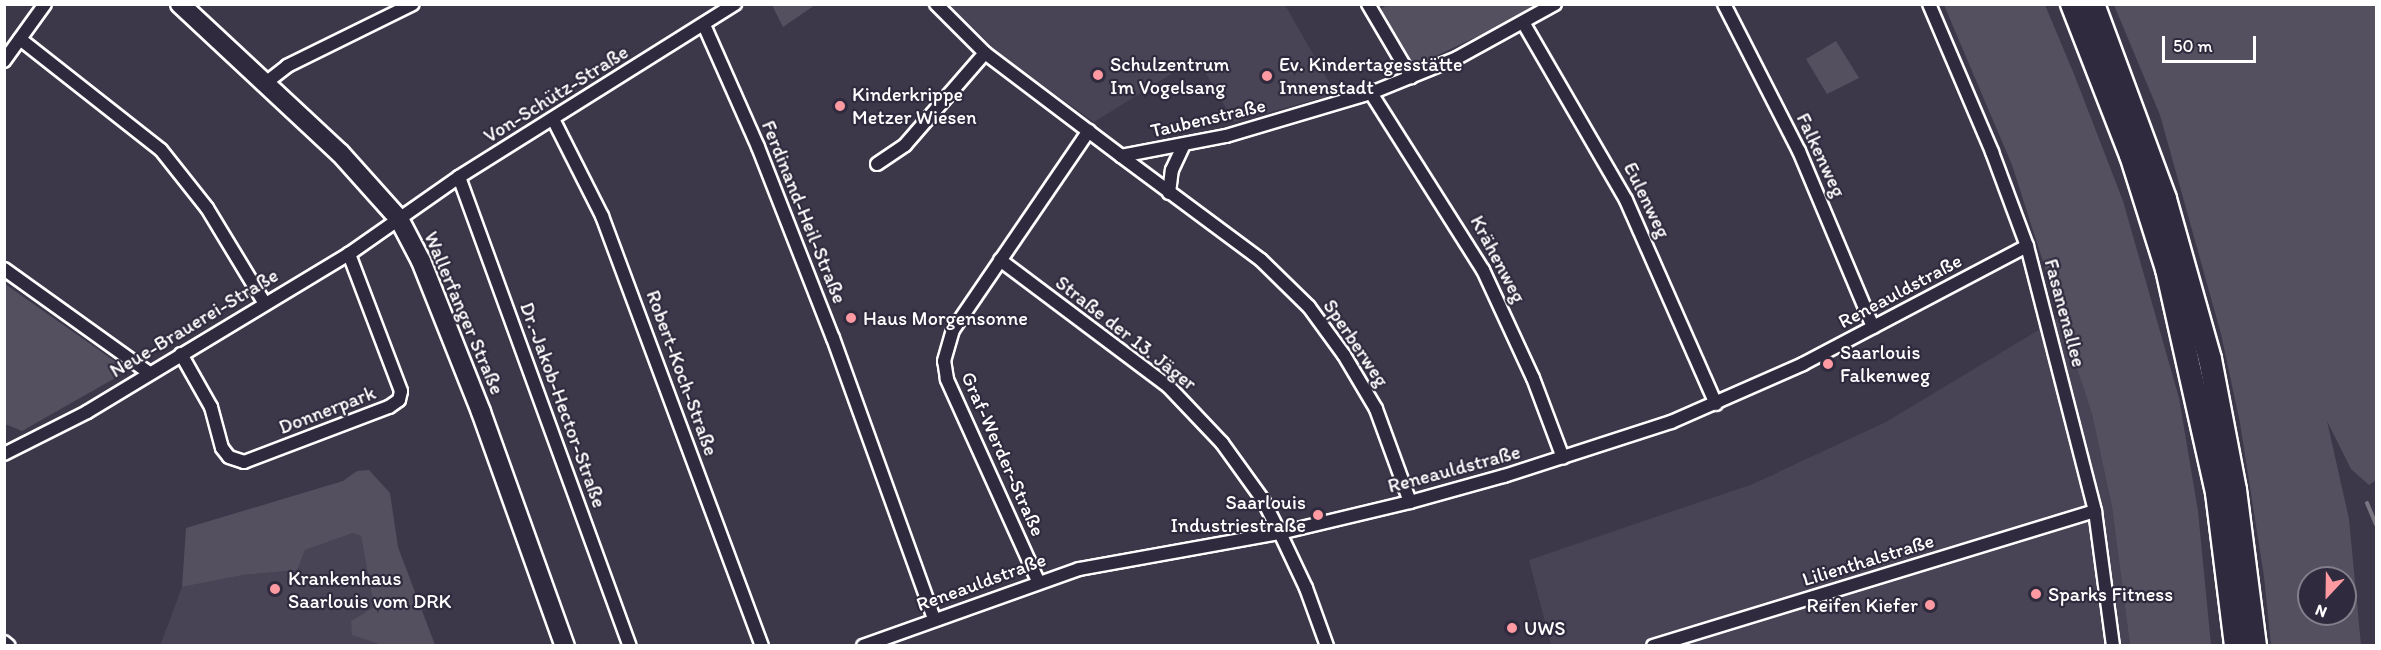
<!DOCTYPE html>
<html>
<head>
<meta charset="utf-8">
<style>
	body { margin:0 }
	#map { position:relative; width:2381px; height:650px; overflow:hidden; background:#3c3749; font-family:Itim,sans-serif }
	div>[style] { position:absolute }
	.built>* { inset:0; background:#494455 }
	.green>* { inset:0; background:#555060 }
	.stream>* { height:4px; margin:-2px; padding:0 2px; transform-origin:2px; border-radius:2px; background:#797682 }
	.roads { filter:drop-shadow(2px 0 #fff) drop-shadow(-2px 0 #fff) drop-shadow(0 2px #fff) drop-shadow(0 -2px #fff) }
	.minor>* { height:12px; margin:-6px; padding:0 6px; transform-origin:6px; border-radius:6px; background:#2f2a3d }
	.secondary>* { height:18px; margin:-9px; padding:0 9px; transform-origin:9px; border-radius:9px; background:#2f2a3d }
	.motorway>* { height:22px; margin:-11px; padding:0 11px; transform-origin:11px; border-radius:11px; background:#2f2a3d }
	.dots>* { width:16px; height:16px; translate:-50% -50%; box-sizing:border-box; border:3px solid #2f2a3d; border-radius:50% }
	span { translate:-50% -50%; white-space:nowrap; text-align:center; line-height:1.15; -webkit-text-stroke:4.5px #2f2a3d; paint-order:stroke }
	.poi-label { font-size:20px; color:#fff }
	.left { translate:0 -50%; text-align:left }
	.right { translate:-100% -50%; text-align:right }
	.street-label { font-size:20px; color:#fff }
	.frame { position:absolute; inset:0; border:6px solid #fff; pointer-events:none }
	.north { position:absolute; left:2297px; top:566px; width:60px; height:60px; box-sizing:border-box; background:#2f2a3d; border:2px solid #827f8b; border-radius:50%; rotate:202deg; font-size:16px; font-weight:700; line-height:24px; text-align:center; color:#fff }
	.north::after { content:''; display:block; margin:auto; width:21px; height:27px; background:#ff9aa2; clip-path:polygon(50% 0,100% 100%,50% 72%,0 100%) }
	.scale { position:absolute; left:2162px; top:36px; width:94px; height:27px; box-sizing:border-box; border:3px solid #fff; border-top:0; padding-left:8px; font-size:18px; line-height:21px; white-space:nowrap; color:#fff; -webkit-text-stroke:4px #2f2a3d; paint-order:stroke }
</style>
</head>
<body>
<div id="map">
	<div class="built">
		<i style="clip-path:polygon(950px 5px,1285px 5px,1336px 94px,1234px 122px,1197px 58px,1094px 122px,1002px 56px)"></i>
		<i style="clip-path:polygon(2062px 316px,2092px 414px,2112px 507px,2130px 645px,1551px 645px,1529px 560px,1753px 484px,1886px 422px)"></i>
		<i style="clip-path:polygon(353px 533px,361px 536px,374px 607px,351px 621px,353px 635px,382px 645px,160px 646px,182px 587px,243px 575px,296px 570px,305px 550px)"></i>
	</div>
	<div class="green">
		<i style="clip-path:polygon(1388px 4px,1538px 5px,1517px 18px,1414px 66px,1381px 9px)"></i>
		<i style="clip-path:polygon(772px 5px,815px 5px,783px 27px)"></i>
		<i style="clip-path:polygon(1944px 5px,2045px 5px,2074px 74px,2123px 201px,2179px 398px,2198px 511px,2211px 645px,2130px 645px,2112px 507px,2092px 414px,2012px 165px)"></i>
		<i style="clip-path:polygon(evenodd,2114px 5px,2376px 5px,2376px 480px,2369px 485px,2351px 469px,2327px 421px,2349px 519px,2361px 645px,2271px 645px,2264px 577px,2240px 423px,2221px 334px,2160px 115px,2114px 5px,2309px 578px,2345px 578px,2345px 614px,2309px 614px,2309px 578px)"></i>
		<i style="clip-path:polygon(1836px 41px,1859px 78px,1827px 94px,1806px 59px)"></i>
		<i style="clip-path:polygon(5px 284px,123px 367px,124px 373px,22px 431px,5px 424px)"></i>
		<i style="clip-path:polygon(369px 470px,390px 493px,398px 547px,435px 645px,382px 645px,352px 635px,351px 621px,374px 607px,361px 536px,353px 533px,305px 550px,297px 570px,243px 575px,182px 587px,186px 528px,343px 481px,357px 471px)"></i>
	</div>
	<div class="stream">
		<i style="left:2367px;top:503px;width:23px;rotate:67deg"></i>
	</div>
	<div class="roads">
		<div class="minor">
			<i style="left:936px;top:4px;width:69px;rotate:45deg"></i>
			<i style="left:985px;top:53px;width:171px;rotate:37.1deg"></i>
			<i style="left:1121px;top:156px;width:107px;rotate:-10.8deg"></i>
			<i style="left:1226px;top:136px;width:151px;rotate:-16.5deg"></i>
			<i style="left:1371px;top:93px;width:93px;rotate:-22.1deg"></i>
			<i style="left:1457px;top:58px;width:112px;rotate:-28.9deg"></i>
			<i style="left:1368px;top:4px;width:85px;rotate:59.5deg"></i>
			<i style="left:1724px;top:4px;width:165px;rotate:63deg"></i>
			<i style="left:1799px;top:151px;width:191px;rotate:67.2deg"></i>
			<i style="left:1929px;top:4px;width:161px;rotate:66.9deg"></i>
			<i style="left:1992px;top:152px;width:100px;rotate:69.6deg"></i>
			<i style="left:2027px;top:246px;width:274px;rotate:75.6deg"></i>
			<i style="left:2095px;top:511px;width:136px;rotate:82.4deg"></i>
			<i style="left:1524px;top:24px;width:203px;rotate:59.9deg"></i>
			<i style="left:1626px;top:200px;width:223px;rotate:66.2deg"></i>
			<i style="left:704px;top:25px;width:133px;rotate:66.1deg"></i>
			<i style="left:758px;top:147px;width:205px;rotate:68.6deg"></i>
			<i style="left:833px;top:338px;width:299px;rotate:70.2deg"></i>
			<i style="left:20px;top:39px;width:179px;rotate:38.2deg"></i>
			<i style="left:161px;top:150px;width:74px;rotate:51.6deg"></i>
			<i style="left:207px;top:208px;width:110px;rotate:58.8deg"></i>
			<i style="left:4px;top:61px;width:70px;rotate:-54.3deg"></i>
			<i style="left:263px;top:85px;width:31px;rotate:-38deg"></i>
			<i style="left:287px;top:66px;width:140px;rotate:-26.2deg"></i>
			<i style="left:1371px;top:93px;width:209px;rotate:57.7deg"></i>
			<i style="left:1483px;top:270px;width:119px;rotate:65.2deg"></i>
			<i style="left:1533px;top:378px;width:85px;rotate:69.4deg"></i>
			<i style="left:553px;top:119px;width:109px;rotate:63.2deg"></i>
			<i style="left:602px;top:216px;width:459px;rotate:69.6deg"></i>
			<i style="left:1121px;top:156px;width:174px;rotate:36.6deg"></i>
			<i style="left:1261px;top:260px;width:67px;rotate:44.4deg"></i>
			<i style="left:1309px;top:307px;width:59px;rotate:53.9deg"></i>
			<i style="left:1344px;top:355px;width:63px;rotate:59.3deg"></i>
			<i style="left:1376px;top:409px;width:99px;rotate:69.9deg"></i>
			<i style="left:877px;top:164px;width:34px;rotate:-34deg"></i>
			<i style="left:905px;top:145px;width:122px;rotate:-49deg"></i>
			<i style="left:459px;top:177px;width:499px;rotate:70deg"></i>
			<i style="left:1169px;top:193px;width:23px;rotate:-83deg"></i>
			<i style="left:1172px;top:170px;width:26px;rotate:-65deg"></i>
			<i style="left:1000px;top:260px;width:210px;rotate:36.9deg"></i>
			<i style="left:1168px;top:386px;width:79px;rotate:46.5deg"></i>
			<i style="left:1222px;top:443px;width:70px;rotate:54.3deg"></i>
			<i style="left:1263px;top:500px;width:37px;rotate:63deg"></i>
			<i style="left:1280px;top:533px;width:61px;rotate:64.7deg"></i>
			<i style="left:1306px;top:588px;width:62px;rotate:70.1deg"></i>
			<i style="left:4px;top:269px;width:178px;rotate:35.6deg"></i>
			<i style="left:181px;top:354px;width:61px;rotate:60.5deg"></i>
			<i style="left:211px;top:407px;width:42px;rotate:75deg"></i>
			<i style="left:222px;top:448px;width:11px;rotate:52deg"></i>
			<i style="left:229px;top:457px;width:16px;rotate:18deg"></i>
			<i style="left:244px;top:462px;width:155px;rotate:-20.8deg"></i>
			<i style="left:389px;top:407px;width:12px;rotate:-35deg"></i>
			<i style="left:399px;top:400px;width:9px;rotate:-77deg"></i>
			<i style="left:401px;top:391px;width:147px;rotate:-110.8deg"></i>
			<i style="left:4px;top:454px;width:93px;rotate:-26.8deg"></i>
			<i style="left:87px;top:412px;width:306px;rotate:-31.1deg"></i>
			<i style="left:349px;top:254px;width:134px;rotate:-35deg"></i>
			<i style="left:459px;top:177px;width:326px;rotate:-32.1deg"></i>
			<i style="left:1038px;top:581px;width:222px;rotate:-114.3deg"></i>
			<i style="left:947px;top:379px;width:18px;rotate:-99deg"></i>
			<i style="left:944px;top:361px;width:32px;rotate:-74deg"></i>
			<i style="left:953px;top:330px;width:241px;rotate:-55.7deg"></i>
			<i style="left:4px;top:642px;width:6px;rotate:39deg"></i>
			<i style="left:863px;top:646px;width:229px;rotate:-19.6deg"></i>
			<i style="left:1079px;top:569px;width:204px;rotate:-10.2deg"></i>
			<i style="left:1280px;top:533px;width:134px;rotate:-13.4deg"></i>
			<i style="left:1410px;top:502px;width:98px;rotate:-15.5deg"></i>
			<i style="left:1504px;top:476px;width:176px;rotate:-17.9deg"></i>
			<i style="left:1671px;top:422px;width:144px;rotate:-23.7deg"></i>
			<i style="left:1803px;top:364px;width:253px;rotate:-27.8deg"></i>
			<i style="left:1653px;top:646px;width:462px;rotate:-17deg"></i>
		</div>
		<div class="secondary">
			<i style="left:180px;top:4px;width:219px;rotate:43deg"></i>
			<i style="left:340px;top:153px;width:89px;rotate:48.2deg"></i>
			<i style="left:399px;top:219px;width:47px;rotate:62.4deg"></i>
			<i style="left:421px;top:261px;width:162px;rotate:68.3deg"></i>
			<i style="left:481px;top:412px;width:249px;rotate:70.3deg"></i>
		</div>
		<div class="motorway">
			<i style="left:2072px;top:4px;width:162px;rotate:68.7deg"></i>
			<i style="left:2131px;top:155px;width:120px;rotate:72.5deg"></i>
			<i style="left:2167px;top:269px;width:230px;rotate:77.4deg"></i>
			<i style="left:2217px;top:493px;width:154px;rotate:82.9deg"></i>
			<i style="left:2093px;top:4px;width:208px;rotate:69.7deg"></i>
			<i style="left:2165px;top:199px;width:166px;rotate:74.3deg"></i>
			<i style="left:2210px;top:359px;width:133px;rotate:79.2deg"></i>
			<i style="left:2235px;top:490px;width:157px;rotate:82.7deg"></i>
		</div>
	</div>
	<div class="dots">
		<i style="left:1098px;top:75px;background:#ff9aa2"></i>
		<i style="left:1267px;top:76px;background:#ff9aa2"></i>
		<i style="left:840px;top:106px;background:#ff9aa2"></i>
		<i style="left:851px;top:318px;background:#ff9aa2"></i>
		<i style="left:1828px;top:364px;background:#ff9aa2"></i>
		<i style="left:1318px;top:515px;background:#ff9aa2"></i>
		<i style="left:275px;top:589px;background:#ff9aa2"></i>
		<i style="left:2036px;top:594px;background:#ff9aa2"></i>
		<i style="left:1930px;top:605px;background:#ff9aa2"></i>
		<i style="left:1512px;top:628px;background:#ff9aa2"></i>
	</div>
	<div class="poi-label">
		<span class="left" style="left:1110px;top:76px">Schulzentrum<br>Im Vogelsang</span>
		<span class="left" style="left:1279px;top:76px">Ev. Kindertagesstätte<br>Innenstadt</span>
		<span class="left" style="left:852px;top:106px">Kinderkrippe<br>Metzer Wiesen</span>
		<span class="left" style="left:863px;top:318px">Haus Morgensonne</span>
		<span class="left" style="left:1840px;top:364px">Saarlouis<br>Falkenweg</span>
		<span class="right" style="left:1306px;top:514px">Saarlouis<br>Industriestraße</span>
		<span class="left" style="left:288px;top:590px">Krankenhaus<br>Saarlouis vom DRK</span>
		<span class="left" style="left:2048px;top:594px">Sparks Fitness</span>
		<span class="right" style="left:1918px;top:605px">Reifen Kiefer</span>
		<span class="left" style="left:1524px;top:628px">UWS</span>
	</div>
	<div class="street-label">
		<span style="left:556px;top:94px;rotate:-32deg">Von-Schütz-Straße</span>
		<span style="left:1208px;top:118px;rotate:-13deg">Taubenstraße</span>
		<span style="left:1821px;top:155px;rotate:65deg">Falkenweg</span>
		<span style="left:1647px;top:200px;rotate:64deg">Eulenweg</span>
		<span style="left:804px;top:212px;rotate:68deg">Ferdinand-Heil-Straße</span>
		<span style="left:1498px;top:259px;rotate:62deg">Krähenweg</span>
		<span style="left:1900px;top:291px;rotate:-28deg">Reneauldstraße</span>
		<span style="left:464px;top:313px;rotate:67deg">Wallerfanger Straße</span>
		<span style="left:2065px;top:313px;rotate:75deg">Fasanenallee</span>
		<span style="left:194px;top:323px;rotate:-31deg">Neue-Brauerei-Straße</span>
		<span style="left:1126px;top:333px;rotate:38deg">Straße der 13. Jäger</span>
		<span style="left:1356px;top:343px;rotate:56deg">Sperberweg</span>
		<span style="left:682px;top:373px;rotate:70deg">Robert-Koch-Straße</span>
		<span style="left:563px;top:405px;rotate:70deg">Dr.-Jakob-Hector-Straße</span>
		<span style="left:327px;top:410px;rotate:-21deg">Donnerpark</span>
		<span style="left:1003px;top:454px;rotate:66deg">Graf-Werder-Straße</span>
		<span style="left:1454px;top:469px;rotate:-15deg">Reneauldstraße</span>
		<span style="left:1868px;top:560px;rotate:-17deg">Lilienthalstraße</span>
		<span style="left:981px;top:582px;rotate:-20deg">Reneauldstraße</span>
	</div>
	<div class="frame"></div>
	<div class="north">N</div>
	<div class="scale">50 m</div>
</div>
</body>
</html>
